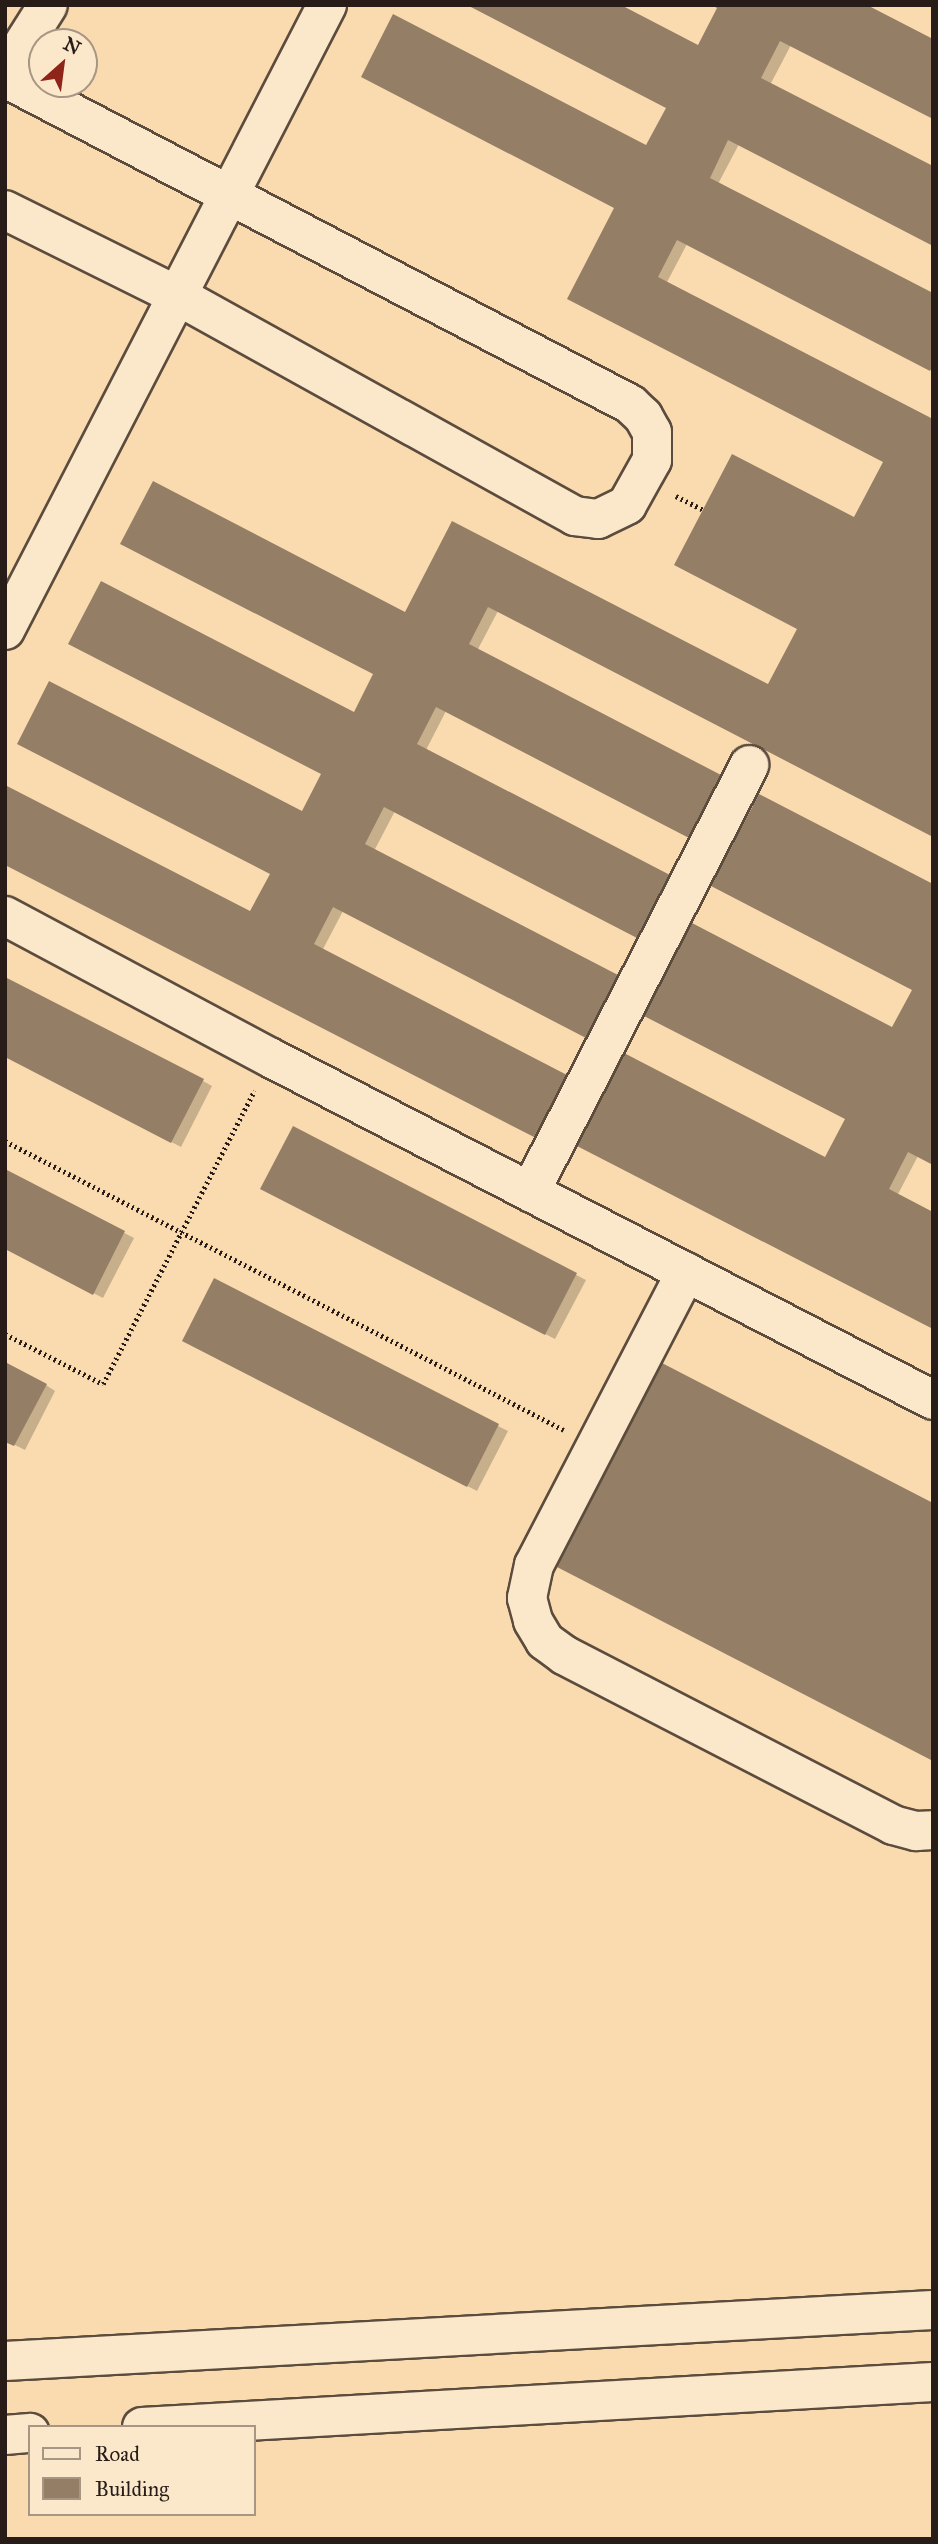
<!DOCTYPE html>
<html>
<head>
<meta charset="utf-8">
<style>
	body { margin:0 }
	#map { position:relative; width:938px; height:2544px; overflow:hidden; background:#f9dbaf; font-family:"IM FELL Great Primer",serif }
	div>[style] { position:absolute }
	.shadow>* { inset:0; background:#0003 }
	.building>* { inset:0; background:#947f66 }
	.path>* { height:4.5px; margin-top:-2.25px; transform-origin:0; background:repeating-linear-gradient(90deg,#271c17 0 2px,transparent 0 5.5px) }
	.roads { filter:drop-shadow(2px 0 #5c4c3d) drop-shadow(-2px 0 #5c4c3d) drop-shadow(0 2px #5c4c3d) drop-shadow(0 -2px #5c4c3d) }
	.minor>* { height:38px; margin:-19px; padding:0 19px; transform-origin:19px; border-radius:19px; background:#fbe8cb }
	span { translate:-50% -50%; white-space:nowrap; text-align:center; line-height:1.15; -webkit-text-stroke:7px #fbe8cb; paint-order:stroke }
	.frame { position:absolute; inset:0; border:7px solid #271c17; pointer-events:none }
	.legend { position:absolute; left:28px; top:2425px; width:228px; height:91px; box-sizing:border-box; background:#fbe8cb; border:2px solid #a69683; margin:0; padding:9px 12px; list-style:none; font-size:21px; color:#271c17 }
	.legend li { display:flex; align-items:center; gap:14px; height:35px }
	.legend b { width:35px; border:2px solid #a69683 }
	.north { position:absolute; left:28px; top:28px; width:70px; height:70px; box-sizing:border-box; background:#fbe8cb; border:2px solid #a69683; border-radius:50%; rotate:28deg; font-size:19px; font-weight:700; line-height:28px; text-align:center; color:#271c17 }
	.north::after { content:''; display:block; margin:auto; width:24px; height:32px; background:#8f2418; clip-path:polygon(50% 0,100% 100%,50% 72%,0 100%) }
</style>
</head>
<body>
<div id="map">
	<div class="shadow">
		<i style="clip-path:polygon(719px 8px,791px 45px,718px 184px,933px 295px,933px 371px,687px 244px,666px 284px,933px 421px,933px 836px,498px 611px,477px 651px,730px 782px,699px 842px,446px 711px,426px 750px,678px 882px,648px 942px,395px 811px,374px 851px,627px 982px,596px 1042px,343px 911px,322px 951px,575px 1082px,544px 1141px,5px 863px,251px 914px,453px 523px,769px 686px,885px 462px,578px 303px,647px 147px)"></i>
		<i style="clip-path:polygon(914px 990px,918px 1156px,897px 1196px,826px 1159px)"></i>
		<i style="clip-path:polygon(5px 1056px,203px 1081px,212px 1086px,181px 1147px)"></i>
		<i style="clip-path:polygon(294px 1128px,586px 1280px,555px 1339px,272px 1194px)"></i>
		<i style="clip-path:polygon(5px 1171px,134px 1238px,103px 1298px,5px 1248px)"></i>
		<i style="clip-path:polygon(194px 1345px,498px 1426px,508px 1431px,477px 1491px)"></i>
		<i style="clip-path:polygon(46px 1385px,55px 1391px,25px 1450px,5px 1440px)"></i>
	</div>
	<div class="building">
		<i style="clip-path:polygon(467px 5px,621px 5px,698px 45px,717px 8px,712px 5px,867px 5px,933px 39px,933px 119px,780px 41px,761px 78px,933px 166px,933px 246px,728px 140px,710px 178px,933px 293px,933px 365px,930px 371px,677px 240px,658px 277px,933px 419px,933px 837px,488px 607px,469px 644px,721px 775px,689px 838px,436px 707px,417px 744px,670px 875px,637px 938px,384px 807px,365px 844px,618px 975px,586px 1038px,333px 907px,314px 944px,567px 1075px,534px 1137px,5px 865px,5px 785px,250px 911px,270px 874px,17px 744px,49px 681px,302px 811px,321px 774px,68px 644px,101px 581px,354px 712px,373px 674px,120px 544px,153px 481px,405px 612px,452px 521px,768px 684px,797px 629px,674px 565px,732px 454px,854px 517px,883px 462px,567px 299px,614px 208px,361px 77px,393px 14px,646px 145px,666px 108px)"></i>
		<i style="clip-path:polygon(759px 794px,933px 884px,933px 1165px,908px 1152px,889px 1189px,933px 1212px,933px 1329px,577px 1146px,624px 1053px,825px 1157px,845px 1119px,644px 1016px,692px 923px,892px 1027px,912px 990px,711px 886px)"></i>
		<i style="clip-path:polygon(5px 977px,204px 1079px,171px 1143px,5px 1057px)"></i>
		<i style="clip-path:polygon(293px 1126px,577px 1273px,545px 1335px,260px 1189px)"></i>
		<i style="clip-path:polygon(5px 1169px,125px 1231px,93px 1295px,5px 1249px)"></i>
		<i style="clip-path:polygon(214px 1278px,499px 1424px,467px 1487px,182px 1341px)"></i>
		<i style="clip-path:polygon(5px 1362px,47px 1384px,14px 1446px,5px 1442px)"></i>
		<i style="clip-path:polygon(662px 1363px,933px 1503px,933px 1761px,557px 1567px)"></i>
	</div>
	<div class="path">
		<i style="left:676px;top:496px;width:30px;rotate:27deg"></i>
		<i style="left:5px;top:1141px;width:629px;rotate:27.34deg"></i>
		<i style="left:5px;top:1334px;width:110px;rotate:27deg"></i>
		<i style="left:103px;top:1384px;width:330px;rotate:-62.7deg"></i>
	</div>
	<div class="roads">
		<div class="minor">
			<i style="left:5px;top:73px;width:80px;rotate:-57.7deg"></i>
			<i style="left:5px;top:78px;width:705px;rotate:27.55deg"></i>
			<i style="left:630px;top:404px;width:18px;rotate:43deg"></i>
			<i style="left:643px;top:416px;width:18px;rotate:61deg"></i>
			<i style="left:652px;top:432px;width:28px;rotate:90deg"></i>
			<i style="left:652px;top:460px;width:51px;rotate:119.1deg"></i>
			<i style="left:627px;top:505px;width:32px;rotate:154deg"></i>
			<i style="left:598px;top:519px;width:23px;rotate:-173deg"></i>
			<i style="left:575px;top:516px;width:454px;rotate:-151deg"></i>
			<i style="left:178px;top:296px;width:193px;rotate:-153.6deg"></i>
			<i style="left:5px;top:630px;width:703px;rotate:-62.74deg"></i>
			<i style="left:5px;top:916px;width:302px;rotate:28.1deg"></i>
			<i style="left:271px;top:1058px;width:745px;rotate:27.32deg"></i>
			<i style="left:530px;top:1192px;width:480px;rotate:-62.8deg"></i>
			<i style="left:686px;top:1272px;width:330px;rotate:117.4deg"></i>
			<i style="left:534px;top:1565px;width:34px;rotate:102deg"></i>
			<i style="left:527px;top:1598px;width:24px;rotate:75deg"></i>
			<i style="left:533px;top:1621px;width:23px;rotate:59deg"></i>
			<i style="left:545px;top:1641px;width:24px;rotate:36deg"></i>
			<i style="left:564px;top:1655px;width:370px;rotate:27.3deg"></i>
			<i style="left:893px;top:1825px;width:24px;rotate:15deg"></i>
			<i style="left:916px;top:1831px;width:17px;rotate:-3deg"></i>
			<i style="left:5px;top:2361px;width:929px;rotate:-3.15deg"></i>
			<i style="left:142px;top:2427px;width:792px;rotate:-3.26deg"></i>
			<i style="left:5px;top:2435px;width:25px;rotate:-5deg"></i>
		</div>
	</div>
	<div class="frame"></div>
	<ul class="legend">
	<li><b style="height:9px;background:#fbe8cb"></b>Road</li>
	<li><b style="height:19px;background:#947f66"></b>Building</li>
	</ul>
	<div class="north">N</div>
</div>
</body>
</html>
